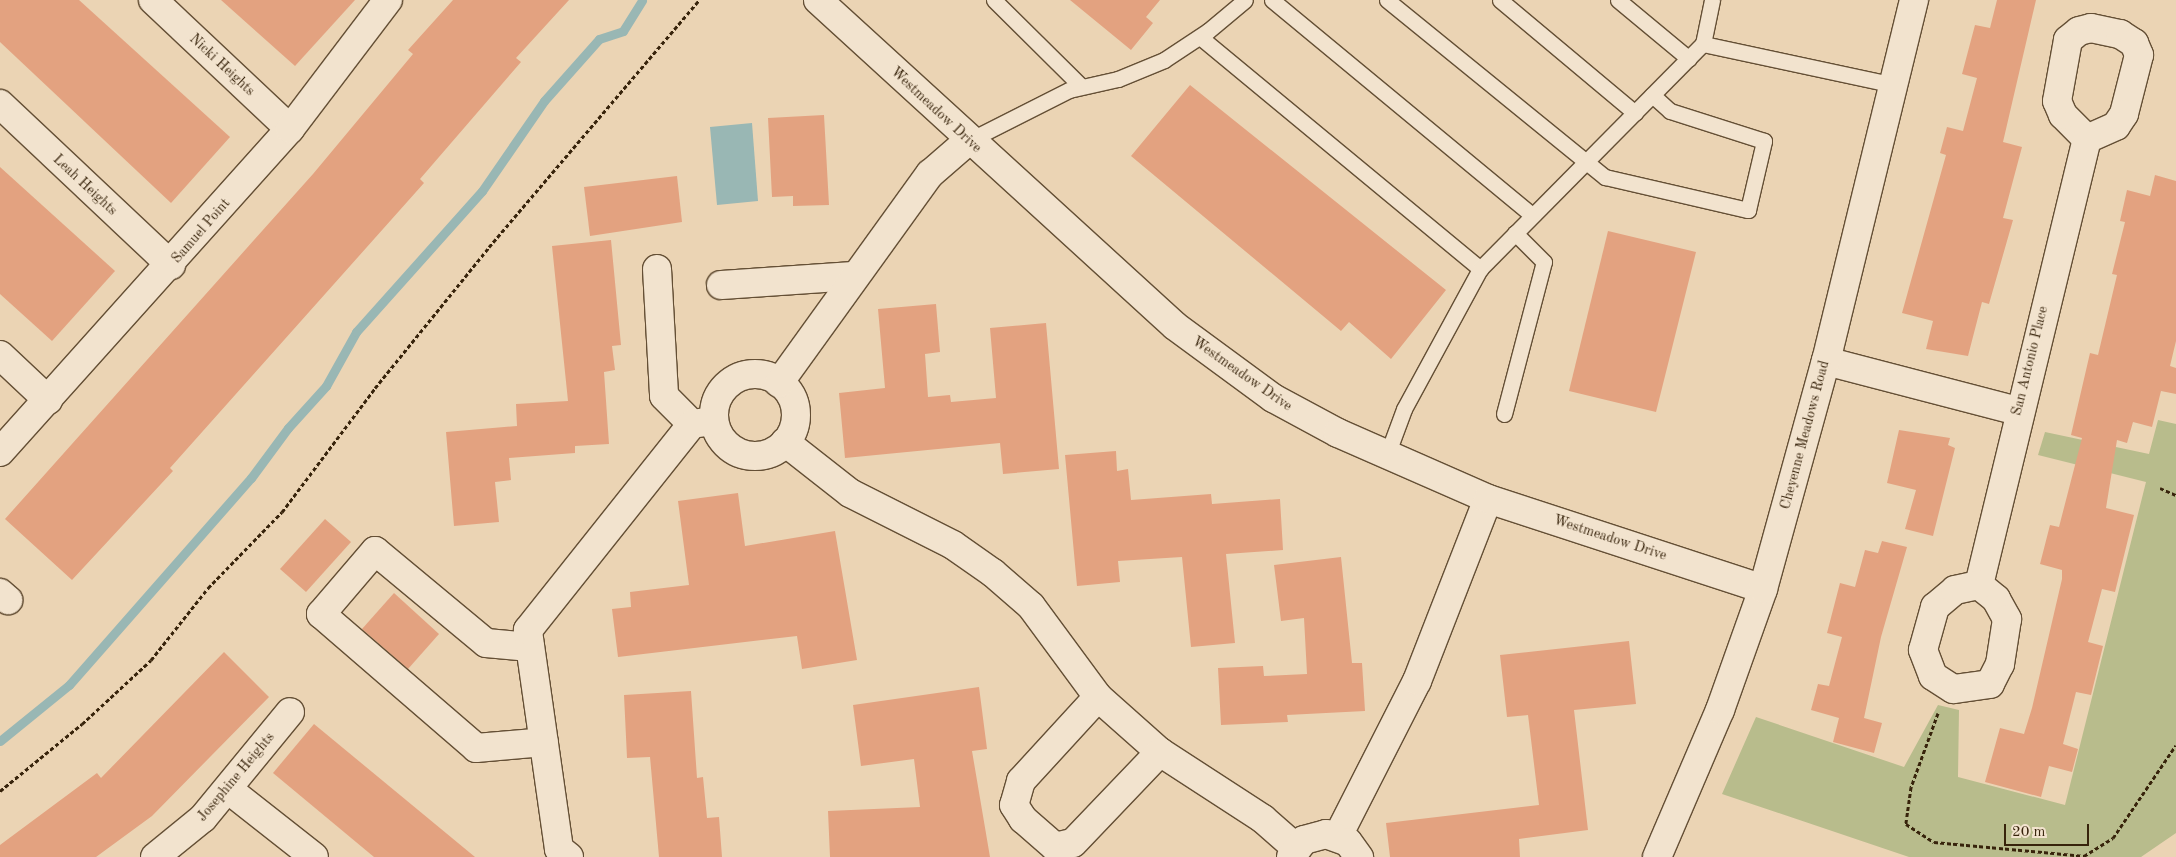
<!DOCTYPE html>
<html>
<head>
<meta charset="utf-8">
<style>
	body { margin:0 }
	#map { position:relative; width:2176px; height:857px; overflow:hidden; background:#ebd4b4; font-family:"Old Standard TT",serif }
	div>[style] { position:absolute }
	.green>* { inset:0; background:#b8bc8c }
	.water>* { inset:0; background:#99b7b4 }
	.stream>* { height:9px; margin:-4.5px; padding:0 4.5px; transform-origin:4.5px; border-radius:4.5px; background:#99b7b4 }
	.building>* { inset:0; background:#e3a280 }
	.path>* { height:3px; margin-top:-1.5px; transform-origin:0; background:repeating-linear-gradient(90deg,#37230b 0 4px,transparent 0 6.5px) }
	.roads { filter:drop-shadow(1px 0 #644f35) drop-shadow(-1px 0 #644f35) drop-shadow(0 1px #644f35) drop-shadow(0 -1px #644f35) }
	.lane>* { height:15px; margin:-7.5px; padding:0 7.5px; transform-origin:7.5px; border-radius:7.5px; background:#f2e3ce }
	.street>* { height:28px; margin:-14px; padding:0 14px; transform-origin:14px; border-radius:14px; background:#f2e3ce }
	.street>.ring { margin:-14px; padding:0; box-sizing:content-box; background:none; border:28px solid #f2e3ce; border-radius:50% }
	.secondary>* { height:28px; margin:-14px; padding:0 14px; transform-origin:14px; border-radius:14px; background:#f2e3ce }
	span { translate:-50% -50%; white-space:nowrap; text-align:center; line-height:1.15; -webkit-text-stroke:4px #f2e3ce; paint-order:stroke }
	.street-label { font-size:14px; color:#37230b }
	.scale { position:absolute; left:2004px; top:824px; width:85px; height:22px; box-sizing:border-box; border:2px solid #37230b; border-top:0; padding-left:6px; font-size:15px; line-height:18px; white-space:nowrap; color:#37230b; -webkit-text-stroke:4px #f2e3ce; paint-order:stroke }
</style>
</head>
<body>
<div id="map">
	<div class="green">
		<i style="clip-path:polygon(2158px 420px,2176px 424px,2176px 833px,2141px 857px,1909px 857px,1722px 794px,1756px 717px,1904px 767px,1938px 705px,1959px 710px,1958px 777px,2065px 805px,2146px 482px,2038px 455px,2045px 432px,2149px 454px)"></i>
	</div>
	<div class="water">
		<i style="clip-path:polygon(752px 123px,758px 201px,717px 205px,710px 127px)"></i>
	</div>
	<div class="stream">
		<i style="left:0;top:741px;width:89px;rotate:-39.1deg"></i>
		<i style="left:69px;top:685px;width:276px;rotate:-48.7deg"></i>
		<i style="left:251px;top:478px;width:62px;rotate:-53.5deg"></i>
		<i style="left:288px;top:428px;width:57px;rotate:-47.9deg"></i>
		<i style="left:326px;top:386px;width:62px;rotate:-60.9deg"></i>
		<i style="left:356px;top:332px;width:189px;rotate:-48.2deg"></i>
		<i style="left:482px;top:191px;width:109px;rotate:-55.4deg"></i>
		<i style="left:544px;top:101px;width:83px;rotate:-48.4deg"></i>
		<i style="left:599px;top:39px;width:25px;rotate:-18deg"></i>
		<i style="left:623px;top:31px;width:36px;rotate:-58deg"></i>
	</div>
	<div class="building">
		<i style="clip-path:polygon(0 0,79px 0,230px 137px,171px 203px,0 42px)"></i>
		<i style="clip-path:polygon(221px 0,355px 0,295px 66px)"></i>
		<i style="clip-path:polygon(453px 0,569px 0,516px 58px,521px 62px,420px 179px,424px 183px,170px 468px,173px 471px,72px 580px,5px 519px,313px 174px,413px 54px,408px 50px)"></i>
		<i style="clip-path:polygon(1070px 0,1160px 0,1146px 17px,1153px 23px,1131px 50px)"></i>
		<i style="clip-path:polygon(1997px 0,2036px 0,2003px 142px,2022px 147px,2003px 218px,2013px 220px,1989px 304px,1982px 302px,1968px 356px,1926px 349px,1933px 321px,1902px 313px,1946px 155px,1940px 153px,1947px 127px,1963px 131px,1977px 78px,1962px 74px,1975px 25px,1990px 28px)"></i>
		<i style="clip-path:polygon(1190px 85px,1446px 290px,1391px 359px,1349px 322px,1341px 331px,1131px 156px)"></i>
		<i style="clip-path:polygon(824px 115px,829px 205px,793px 206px,793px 196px,772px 197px,768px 118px)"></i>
		<i style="clip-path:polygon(0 167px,115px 271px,52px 341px,0 294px)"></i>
		<i style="clip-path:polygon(2155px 175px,2176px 181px,2176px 341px,2170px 366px,2176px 368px,2176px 394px,2161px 391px,2152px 427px,2133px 422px,2127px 443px,2117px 440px,2106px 508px,2134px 515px,2115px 592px,2102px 589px,2088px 642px,2103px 646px,2091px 695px,2076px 692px,2063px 744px,2078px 749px,2072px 772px,2049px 766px,2041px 797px,1985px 782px,2000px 728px,2024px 734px,2032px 708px,2062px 579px,2062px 570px,2040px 564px,2050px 525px,2059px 527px,2082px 438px,2071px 435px,2090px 353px,2098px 355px,2117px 275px,2112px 274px,2125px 222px,2120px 221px,2127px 190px,2150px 196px)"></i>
		<i style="clip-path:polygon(677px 176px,682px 222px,590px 236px,584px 187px)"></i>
		<i style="clip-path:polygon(1608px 231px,1696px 252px,1656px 412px,1569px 391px)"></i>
		<i style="clip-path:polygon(611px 240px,621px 345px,612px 346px,615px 370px,604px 372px,609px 444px,575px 446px,575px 453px,509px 458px,511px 480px,495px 482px,499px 522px,454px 526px,446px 432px,517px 426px,516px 404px,568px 401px,552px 246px)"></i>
		<i style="clip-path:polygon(936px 304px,940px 352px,925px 354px,928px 397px,950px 395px,951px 402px,996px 398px,990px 328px,1046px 323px,1059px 469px,1003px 474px,1000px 443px,845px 458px,839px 393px,885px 388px,878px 309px)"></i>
		<i style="clip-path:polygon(1899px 430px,1950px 438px,1948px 445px,1955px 448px,1933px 536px,1905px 529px,1916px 490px,1887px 483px)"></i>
		<i style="clip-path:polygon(1116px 451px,1117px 471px,1128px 469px,1131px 500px,1211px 494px,1212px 504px,1280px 499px,1283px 550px,1226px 554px,1235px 643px,1191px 647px,1182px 557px,1118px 561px,1120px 582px,1077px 586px,1065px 455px)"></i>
		<i style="clip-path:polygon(738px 493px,745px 546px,835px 531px,857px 660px,802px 669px,797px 636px,618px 657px,612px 609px,631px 607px,630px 592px,689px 585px,678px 501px)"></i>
		<i style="clip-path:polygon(325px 519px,351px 542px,306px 592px,280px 569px)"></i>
		<i style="clip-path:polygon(1882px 541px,1907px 547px,1881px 637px,1864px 718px,1882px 723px,1874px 753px,1833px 742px,1839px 718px,1811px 710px,1818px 684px,1829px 686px,1842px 637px,1827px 633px,1840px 583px,1855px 587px,1865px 550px,1878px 553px)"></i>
		<i style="clip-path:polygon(1341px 557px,1352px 663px,1362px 663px,1365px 711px,1287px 715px,1288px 722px,1221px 725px,1218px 668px,1263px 666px,1264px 676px,1307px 674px,1304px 618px,1281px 621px,1274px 565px)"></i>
		<i style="clip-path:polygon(394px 593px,439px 634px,408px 669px,362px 629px)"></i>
		<i style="clip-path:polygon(1629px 641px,1636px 704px,1574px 710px,1588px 830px,1519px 839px,1520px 857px,1390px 857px,1386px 823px,1539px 805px,1528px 715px,1507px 717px,1500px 655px)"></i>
		<i style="clip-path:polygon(224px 652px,269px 697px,152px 816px,96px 857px,0 857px,0 845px,97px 773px,101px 778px)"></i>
		<i style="clip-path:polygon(979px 687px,987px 749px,972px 751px,990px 857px,830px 857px,828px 811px,920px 807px,914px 759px,861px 766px,853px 705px)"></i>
		<i style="clip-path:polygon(691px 691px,697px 778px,703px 777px,707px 818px,719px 817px,722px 857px,659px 857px,650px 757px,627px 758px,624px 695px)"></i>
		<i style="clip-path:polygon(314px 724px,475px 857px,374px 857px,273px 773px)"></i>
	</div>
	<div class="path">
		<i style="left:2160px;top:488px;width:17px;rotate:24deg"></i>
		<i style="left:1938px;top:713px;width:79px;rotate:110deg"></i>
		<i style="left:1911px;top:787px;width:37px;rotate:98deg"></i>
		<i style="left:1906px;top:824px;width:33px;rotate:33deg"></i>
		<i style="left:1934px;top:842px;width:151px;rotate:5.3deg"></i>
		<i style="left:2084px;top:856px;width:34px;rotate:-32deg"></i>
		<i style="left:2113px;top:838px;width:112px;rotate:-55.9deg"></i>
		<i style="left:0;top:791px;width:106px;rotate:-39.3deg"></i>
		<i style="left:82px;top:724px;width:94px;rotate:-42.8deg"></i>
		<i style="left:151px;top:660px;width:92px;rotate:-51.6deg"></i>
		<i style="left:208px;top:588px;width:106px;rotate:-45.8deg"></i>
		<i style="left:282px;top:512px;width:155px;rotate:-53.1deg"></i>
		<i style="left:375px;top:388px;width:181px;rotate:-51deg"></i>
		<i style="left:489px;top:247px;width:324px;rotate:-49.6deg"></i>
	</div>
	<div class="roads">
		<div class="lane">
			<i style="left:994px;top:0;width:122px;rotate:44.7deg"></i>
			<i style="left:1272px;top:0;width:337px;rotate:39.6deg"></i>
			<i style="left:1387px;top:0;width:281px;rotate:39.1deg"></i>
			<i style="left:1605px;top:177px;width:147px;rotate:13deg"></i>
			<i style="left:1748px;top:210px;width:71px;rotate:-76.9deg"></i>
			<i style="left:1764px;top:141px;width:99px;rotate:-162.3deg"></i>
			<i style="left:1670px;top:111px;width:24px;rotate:-138deg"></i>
			<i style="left:1500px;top:0;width:176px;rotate:39.9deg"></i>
			<i style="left:1618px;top:0;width:92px;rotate:39.7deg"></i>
			<i style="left:1200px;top:37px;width:364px;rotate:39.6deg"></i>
			<i style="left:1703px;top:44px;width:195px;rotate:12.1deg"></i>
			<i style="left:968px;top:141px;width:113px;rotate:-26.8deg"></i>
			<i style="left:1069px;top:90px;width:50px;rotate:-12.7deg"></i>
			<i style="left:1118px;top:79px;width:50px;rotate:-22.4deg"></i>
			<i style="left:1164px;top:60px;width:53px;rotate:-33.4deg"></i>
			<i style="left:1208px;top:31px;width:48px;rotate:-40deg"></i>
			<i style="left:1504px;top:414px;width:157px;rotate:-75.3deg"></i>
			<i style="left:1544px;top:262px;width:41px;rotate:-135deg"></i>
			<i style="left:1387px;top:455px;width:49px;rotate:-69.7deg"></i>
			<i style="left:1404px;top:409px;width:159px;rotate:-61.5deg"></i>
			<i style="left:1480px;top:269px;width:317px;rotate:-45.3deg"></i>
			<i style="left:1703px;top:44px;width:45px;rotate:-78.4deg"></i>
		</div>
		<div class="street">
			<i style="left:153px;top:0;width:188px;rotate:43.3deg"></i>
			<i style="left:2091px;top:28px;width:30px;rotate:12deg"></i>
			<i style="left:2120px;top:34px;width:17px;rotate:33deg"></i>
			<i style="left:2134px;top:43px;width:13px;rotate:67deg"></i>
			<i style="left:2139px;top:55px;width:61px;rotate:104.3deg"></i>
			<i style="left:2124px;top:114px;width:14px;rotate:124deg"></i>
			<i style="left:2116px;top:126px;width:32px;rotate:156deg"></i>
			<i style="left:2087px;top:139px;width:34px;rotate:-135deg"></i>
			<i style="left:2063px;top:115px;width:15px;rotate:-113deg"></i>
			<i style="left:2057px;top:101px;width:62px;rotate:-79.8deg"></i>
			<i style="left:2068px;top:40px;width:14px;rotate:-39deg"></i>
			<i style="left:2079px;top:31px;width:12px;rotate:-14deg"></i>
			<i style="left:0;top:104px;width:235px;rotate:43.3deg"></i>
			<i style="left:657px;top:269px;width:127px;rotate:86.8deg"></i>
			<i style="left:664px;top:396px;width:40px;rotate:45deg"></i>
			<i style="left:721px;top:285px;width:133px;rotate:-3.9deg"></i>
			<i style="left:0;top:355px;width:66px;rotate:43.2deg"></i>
			<i style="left:1826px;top:361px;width:198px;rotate:14.6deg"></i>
			<i class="ring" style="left:714px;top:374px;width:54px;height:54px"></i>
			<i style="left:779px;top:383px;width:258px;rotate:-54.2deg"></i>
			<i style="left:930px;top:174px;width:50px;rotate:-41deg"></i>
			<i style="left:785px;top:442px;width:83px;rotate:38.1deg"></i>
			<i style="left:850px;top:493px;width:115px;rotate:26.8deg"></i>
			<i style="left:953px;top:545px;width:49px;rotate:35deg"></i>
			<i style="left:993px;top:573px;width:50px;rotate:41deg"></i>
			<i style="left:1031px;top:606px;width:113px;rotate:53.6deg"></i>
			<i style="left:1098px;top:697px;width:83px;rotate:41.6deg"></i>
			<i style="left:1160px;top:752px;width:123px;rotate:33deg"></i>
			<i style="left:1263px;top:819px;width:44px;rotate:41.3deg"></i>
			<i style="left:0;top:452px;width:434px;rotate:-48.1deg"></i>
			<i style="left:290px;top:129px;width:162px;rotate:-52.8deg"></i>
			<i style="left:1979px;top:585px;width:459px;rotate:-76.4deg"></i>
			<i style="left:1979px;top:585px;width:22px;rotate:39deg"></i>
			<i style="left:1996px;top:599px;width:23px;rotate:61deg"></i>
			<i style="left:2007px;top:619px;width:46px;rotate:98.8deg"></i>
			<i style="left:2000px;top:664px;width:22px;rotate:117deg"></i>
			<i style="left:1990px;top:684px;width:37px;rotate:172deg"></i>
			<i style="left:1953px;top:689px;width:24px;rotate:-147deg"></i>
			<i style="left:1933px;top:676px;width:28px;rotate:-111deg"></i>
			<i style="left:1923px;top:650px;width:45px;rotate:-74.4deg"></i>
			<i style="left:1935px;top:607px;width:26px;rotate:-40deg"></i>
			<i style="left:1955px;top:590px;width:25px;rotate:-12deg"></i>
			<i style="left:0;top:593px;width:11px;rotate:41deg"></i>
			<i style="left:530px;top:647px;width:44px;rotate:-174.8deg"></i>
			<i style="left:486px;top:643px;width:144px;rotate:-140.3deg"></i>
			<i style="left:375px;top:551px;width:83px;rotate:130.6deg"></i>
			<i style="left:321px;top:614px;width:205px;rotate:40.8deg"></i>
			<i style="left:476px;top:748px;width:68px;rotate:-5deg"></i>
			<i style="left:1098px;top:697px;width:114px;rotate:132.5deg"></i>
			<i style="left:1021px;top:781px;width:25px;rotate:106deg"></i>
			<i style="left:1014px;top:805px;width:17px;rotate:57deg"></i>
			<i style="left:1023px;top:819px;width:43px;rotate:41.2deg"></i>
			<i style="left:1055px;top:847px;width:18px;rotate:-13deg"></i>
			<i style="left:1073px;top:843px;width:126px;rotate:-46.3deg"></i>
			<i style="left:229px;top:790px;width:108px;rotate:38.2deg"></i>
			<i style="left:1338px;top:836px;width:174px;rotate:-63deg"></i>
			<i style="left:1417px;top:681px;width:195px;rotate:-68.7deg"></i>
			<i style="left:155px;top:857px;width:62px;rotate:-39.1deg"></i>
			<i style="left:203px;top:818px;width:137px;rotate:-50.6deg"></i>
			<i style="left:569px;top:857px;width:13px;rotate:-141deg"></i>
			<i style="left:559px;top:849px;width:221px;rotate:-98.1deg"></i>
			<i style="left:528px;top:630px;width:263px;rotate:-51.5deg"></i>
			<i style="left:692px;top:424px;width:22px;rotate:-8deg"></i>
			<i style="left:1291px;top:857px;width:21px;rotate:-53deg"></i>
			<i style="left:1304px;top:840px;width:23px;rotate:-15deg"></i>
			<i style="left:1326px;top:834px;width:23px;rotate:20deg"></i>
			<i style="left:1348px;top:842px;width:19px;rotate:54deg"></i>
		</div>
		<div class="secondary">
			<i style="left:818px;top:0;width:483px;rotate:42.4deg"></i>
			<i style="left:1175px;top:326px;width:122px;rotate:36.3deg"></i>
			<i style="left:1273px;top:398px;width:74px;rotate:28.3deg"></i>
			<i style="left:1338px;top:433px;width:164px;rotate:23.7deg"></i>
			<i style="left:1488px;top:499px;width:289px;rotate:18.1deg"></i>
			<i style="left:1657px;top:857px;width:160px;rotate:-66.8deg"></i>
			<i style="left:1720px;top:710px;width:128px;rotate:-70.4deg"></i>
			<i style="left:1763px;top:589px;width:237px;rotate:-74.6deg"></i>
			<i style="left:1826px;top:361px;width:372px;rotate:-76.3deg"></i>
		</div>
	</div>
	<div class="street-label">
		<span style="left:222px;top:65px;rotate:43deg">Nicki Heights</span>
		<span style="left:936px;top:110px;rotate:43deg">Westmeadow Drive</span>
		<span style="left:85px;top:185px;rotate:43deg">Leah Heights</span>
		<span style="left:201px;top:231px;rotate:-49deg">Samuel Point</span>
		<span style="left:2030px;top:361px;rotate:-76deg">San Antonio Place</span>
		<span style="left:1242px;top:374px;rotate:35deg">Westmeadow Drive</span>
		<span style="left:1805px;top:435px;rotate:-75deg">Cheyenne Meadows Road</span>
		<span style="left:1610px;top:538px;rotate:18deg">Westmeadow Drive</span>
		<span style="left:236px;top:777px;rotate:-50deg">Josephine Heights</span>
	</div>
	<div class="scale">20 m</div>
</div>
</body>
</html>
